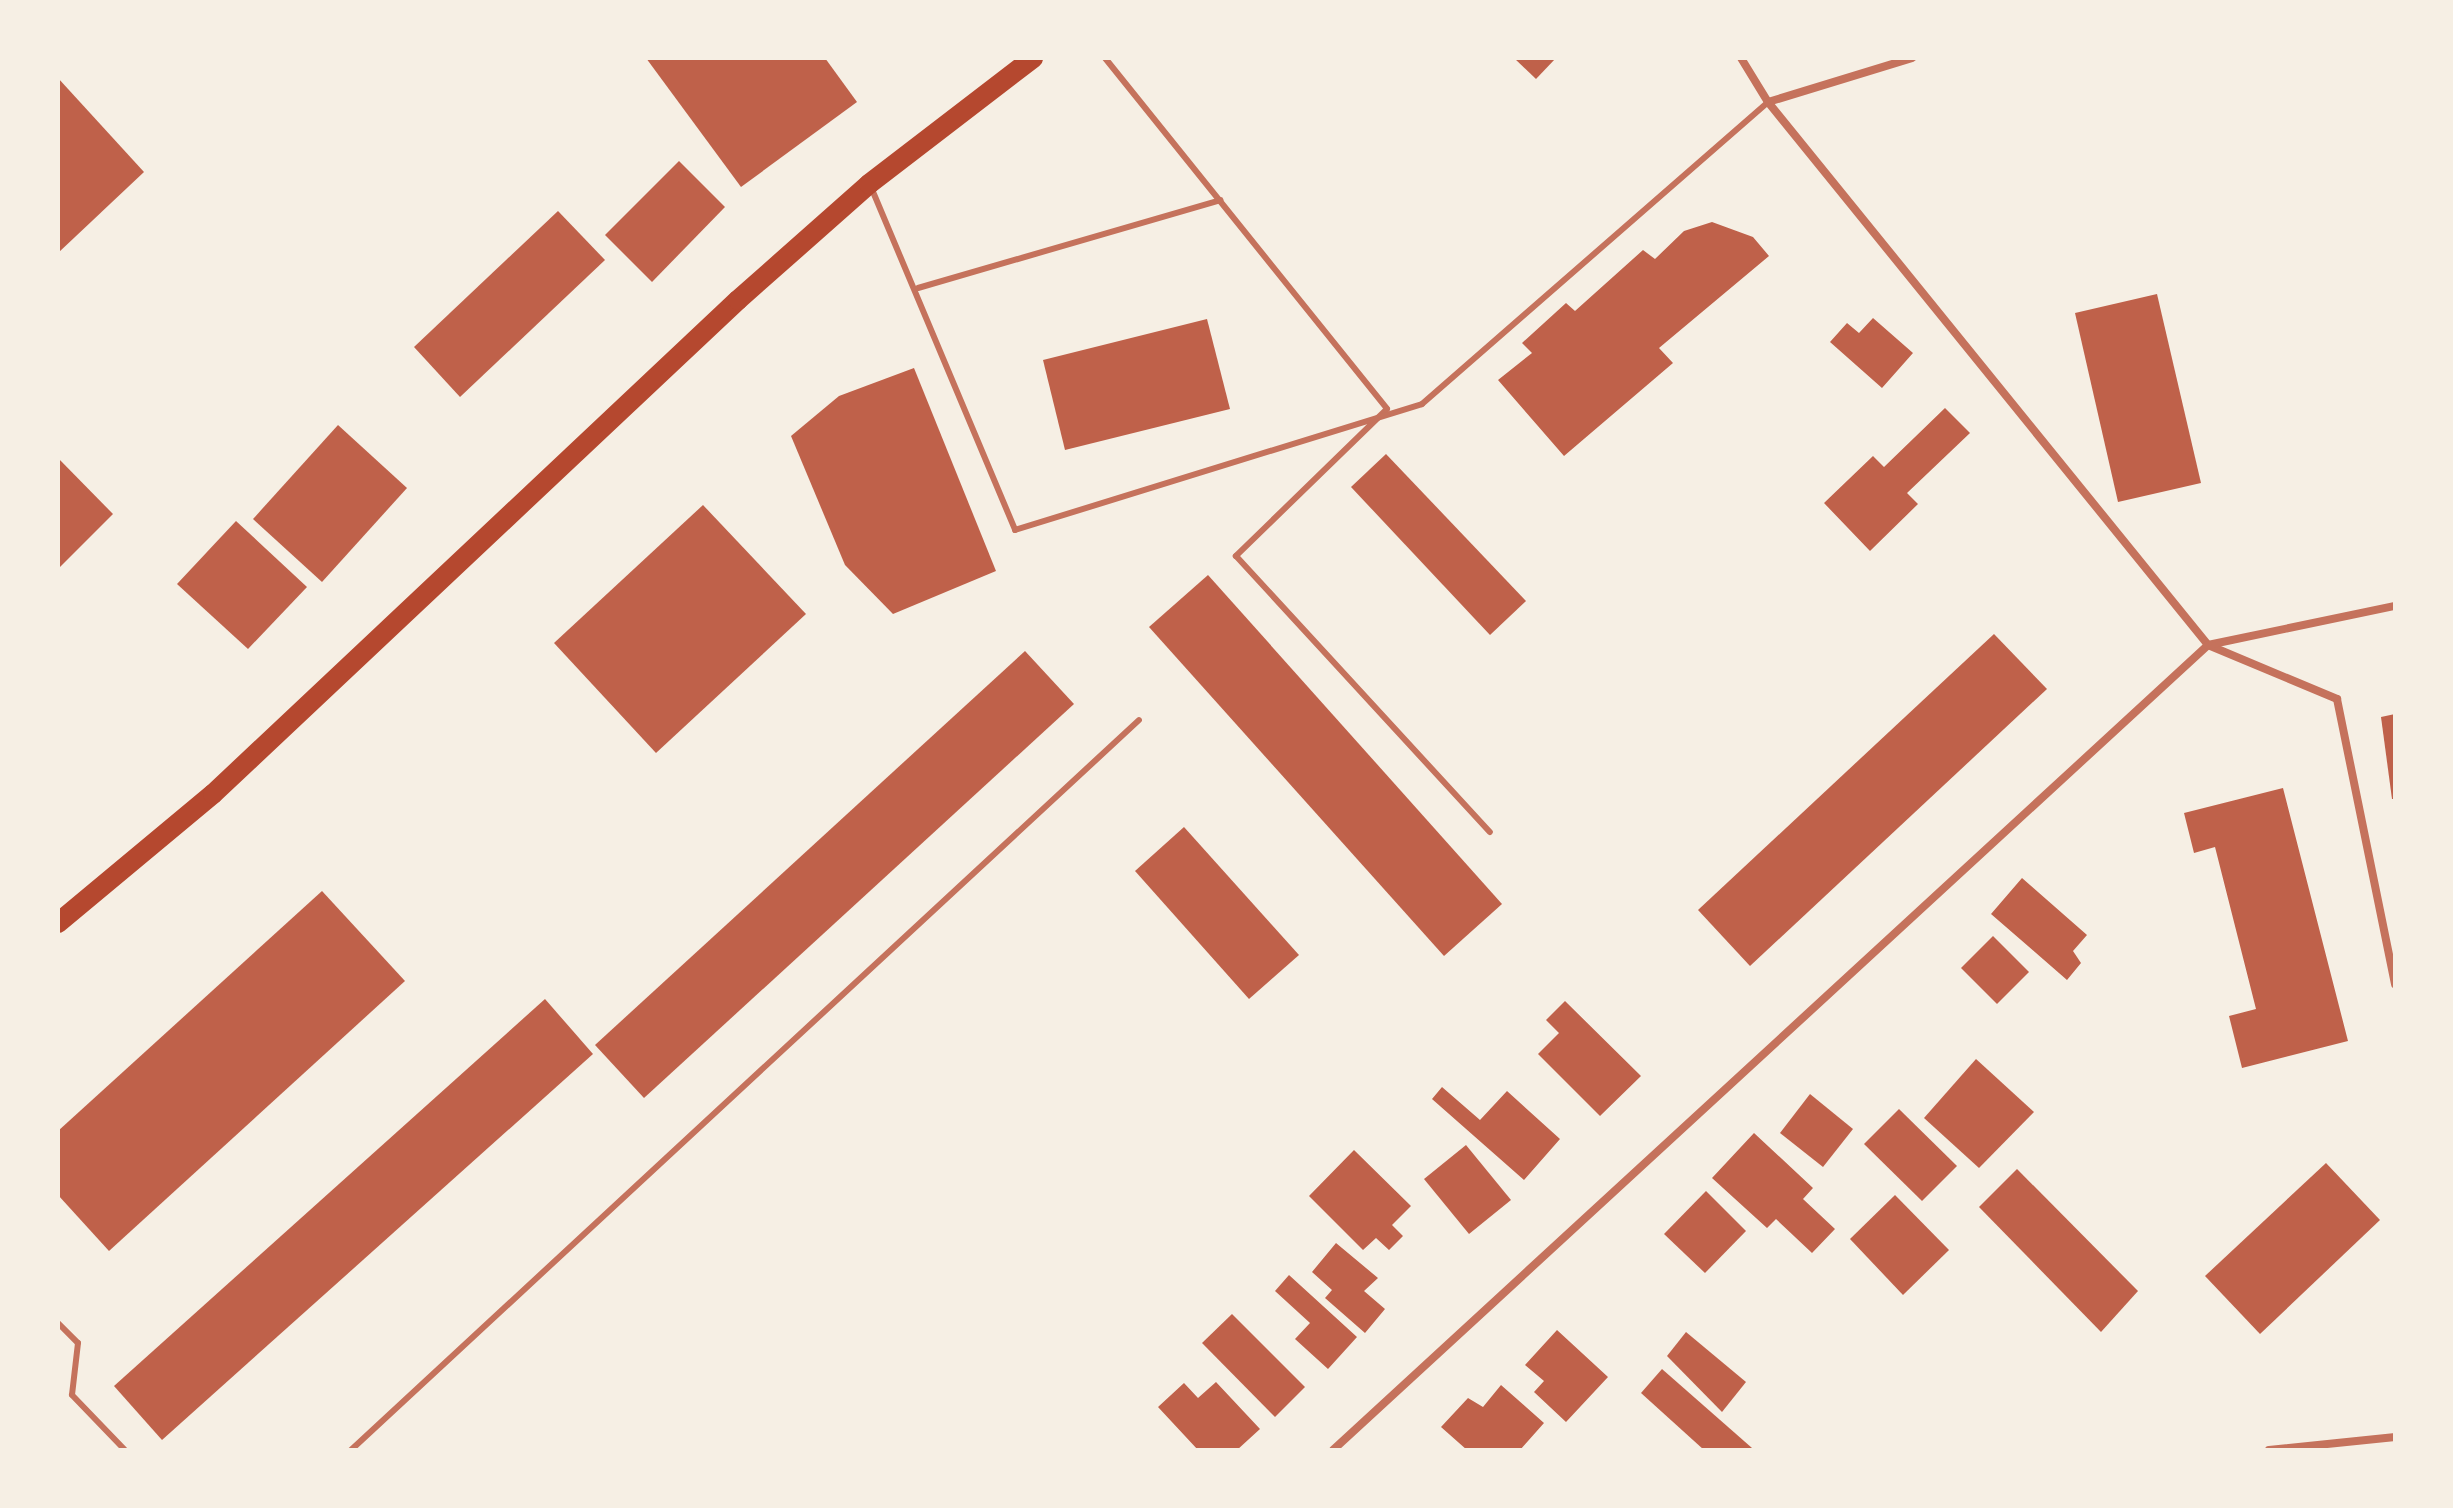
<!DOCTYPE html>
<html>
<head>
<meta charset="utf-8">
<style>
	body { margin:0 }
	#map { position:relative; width:2453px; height:1508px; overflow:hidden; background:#f6efe4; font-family:Lato,sans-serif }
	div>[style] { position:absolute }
	.building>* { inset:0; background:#bf614a }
	.service>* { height:6px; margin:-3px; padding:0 3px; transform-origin:3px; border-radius:3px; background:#c5725c }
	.minor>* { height:8px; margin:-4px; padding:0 4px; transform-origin:4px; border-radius:4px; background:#c5725c }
	.primary>* { height:20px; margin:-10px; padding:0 10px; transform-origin:10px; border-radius:10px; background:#b5482f }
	span { translate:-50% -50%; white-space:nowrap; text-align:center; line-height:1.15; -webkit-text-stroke:8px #f6efe4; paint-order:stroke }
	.frame { position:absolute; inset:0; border:60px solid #f6efe4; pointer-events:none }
</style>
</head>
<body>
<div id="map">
	<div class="building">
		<i style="clip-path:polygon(646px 58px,825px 58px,857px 102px,741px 187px)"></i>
		<i style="clip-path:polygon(1514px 58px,1556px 58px,1536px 79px)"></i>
		<i style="clip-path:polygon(58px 78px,144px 172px,58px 253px)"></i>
		<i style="clip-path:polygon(679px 161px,725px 207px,652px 282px,605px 235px)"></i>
		<i style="clip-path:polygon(558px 211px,605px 260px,460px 397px,414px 347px)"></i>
		<i style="clip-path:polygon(1712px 222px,1753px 237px,1769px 256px,1659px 348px,1673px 363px,1564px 456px,1498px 380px,1532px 353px,1522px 343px,1566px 303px,1575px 311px,1643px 250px,1655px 259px,1684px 231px)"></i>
		<i style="clip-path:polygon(2157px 294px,2201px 483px,2118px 502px,2075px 313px)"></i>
		<i style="clip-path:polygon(1873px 318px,1913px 353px,1882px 388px,1830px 342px,1847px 323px,1859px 333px)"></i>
		<i style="clip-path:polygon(1207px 319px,1230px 409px,1065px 450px,1043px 360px)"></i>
		<i style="clip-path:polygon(914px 368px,996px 571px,893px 614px,845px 565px,791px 436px,839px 396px)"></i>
		<i style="clip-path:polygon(1945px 408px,1970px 433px,1907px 493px,1918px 504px,1870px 551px,1824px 503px,1873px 456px,1884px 467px)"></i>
		<i style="clip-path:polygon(338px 425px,407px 488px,322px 582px,253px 519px)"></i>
		<i style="clip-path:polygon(1386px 454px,1526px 601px,1490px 635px,1351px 487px)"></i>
		<i style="clip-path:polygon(58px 458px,113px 514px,58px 569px)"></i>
		<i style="clip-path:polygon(703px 505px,806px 614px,656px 753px,554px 643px)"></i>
		<i style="clip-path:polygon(236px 521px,307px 587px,248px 649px,177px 584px)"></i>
		<i style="clip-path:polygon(1208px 575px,1502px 904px,1444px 956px,1149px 627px)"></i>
		<i style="clip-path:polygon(1994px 634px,2047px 689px,1750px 966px,1698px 910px)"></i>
		<i style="clip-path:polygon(1025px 651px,1074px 704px,644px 1098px,595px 1045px)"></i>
		<i style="clip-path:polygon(2395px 714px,2395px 799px,2392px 799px,2381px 717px)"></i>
		<i style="clip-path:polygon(2283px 788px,2348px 1041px,2242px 1068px,2229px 1016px,2256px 1009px,2215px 847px,2194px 853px,2184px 813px)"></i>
		<i style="clip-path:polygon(1184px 827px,1299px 955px,1249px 999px,1135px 871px)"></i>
		<i style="clip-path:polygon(2022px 878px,2087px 935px,2073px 951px,2081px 963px,2067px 980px,1991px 914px)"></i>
		<i style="clip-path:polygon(322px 891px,405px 981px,109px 1251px,58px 1195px,58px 1131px)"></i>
		<i style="clip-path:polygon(1993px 936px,2029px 972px,1997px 1004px,1961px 968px)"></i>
		<i style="clip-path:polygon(545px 999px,593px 1054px,162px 1440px,114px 1386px)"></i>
		<i style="clip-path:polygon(1565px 1001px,1641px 1076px,1600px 1116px,1538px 1054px,1559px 1033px,1546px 1020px)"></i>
		<i style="clip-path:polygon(1976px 1059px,2034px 1112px,1979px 1168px,1924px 1118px)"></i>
		<i style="clip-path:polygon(1442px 1087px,1480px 1120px,1507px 1091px,1560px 1139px,1524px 1180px,1432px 1099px)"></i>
		<i style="clip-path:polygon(1810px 1094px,1853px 1129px,1823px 1167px,1780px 1133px)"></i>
		<i style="clip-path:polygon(1899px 1109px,1957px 1166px,1922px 1201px,1864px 1144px)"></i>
		<i style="clip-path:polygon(1754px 1133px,1813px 1188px,1803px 1199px,1835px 1229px,1812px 1253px,1776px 1219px,1767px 1228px,1712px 1178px)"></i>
		<i style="clip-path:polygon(1466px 1145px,1511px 1200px,1469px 1234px,1424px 1179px)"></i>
		<i style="clip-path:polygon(1354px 1150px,1411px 1206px,1392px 1225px,1403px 1236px,1389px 1250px,1376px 1238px,1363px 1250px,1309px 1196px)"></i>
		<i style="clip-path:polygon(2326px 1163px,2380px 1220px,2260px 1334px,2205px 1276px)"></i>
		<i style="clip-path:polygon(2017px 1169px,2138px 1291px,2101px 1332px,1979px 1207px)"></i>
		<i style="clip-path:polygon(1706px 1191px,1746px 1231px,1705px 1273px,1664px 1234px)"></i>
		<i style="clip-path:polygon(1895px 1195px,1949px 1250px,1903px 1295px,1850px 1239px)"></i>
		<i style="clip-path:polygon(1336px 1243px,1378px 1278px,1364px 1291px,1385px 1309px,1365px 1333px,1325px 1298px,1332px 1290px,1312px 1272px)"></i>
		<i style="clip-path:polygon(1289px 1275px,1357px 1337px,1328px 1369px,1295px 1339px,1310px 1323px,1275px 1291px)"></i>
		<i style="clip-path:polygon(1232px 1314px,1305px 1387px,1275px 1417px,1202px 1343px)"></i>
		<i style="clip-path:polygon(1557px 1330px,1608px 1377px,1566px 1422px,1534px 1392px,1544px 1381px,1525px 1365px)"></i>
		<i style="clip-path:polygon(1686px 1332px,1746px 1382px,1722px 1412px,1667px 1356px)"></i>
		<i style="clip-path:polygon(1662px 1369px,1752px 1448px,1704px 1450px,1641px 1393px)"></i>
		<i style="clip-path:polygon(1216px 1382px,1260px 1429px,1237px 1450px,1198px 1450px,1158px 1407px,1184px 1383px,1198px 1398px)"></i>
		<i style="clip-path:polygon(1501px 1385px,1544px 1423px,1520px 1450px,1467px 1450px,1441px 1427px,1468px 1398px,1483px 1407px)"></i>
	</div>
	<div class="service">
		<i style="left:1105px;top:58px;width:450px;rotate:51.2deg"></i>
		<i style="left:1387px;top:409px;width:211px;rotate:135.8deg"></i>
		<i style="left:1236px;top:556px;width:375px;rotate:47.4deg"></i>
		<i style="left:871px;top:187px;width:372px;rotate:67.2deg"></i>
		<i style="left:1015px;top:530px;width:426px;rotate:-17.2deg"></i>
		<i style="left:1422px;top:404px;width:459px;rotate:-41.1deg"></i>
		<i style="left:918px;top:288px;width:315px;rotate:-16.2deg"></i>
		<i style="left:58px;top:1323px;width:28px;rotate:45deg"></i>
		<i style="left:78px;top:1343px;width:52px;rotate:96.6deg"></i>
		<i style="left:72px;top:1395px;width:76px;rotate:46.1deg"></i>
		<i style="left:351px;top:1450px;width:1074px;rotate:-42.81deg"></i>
	</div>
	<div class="minor">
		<i style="left:1741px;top:58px;width:52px;rotate:58.5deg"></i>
		<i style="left:1768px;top:102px;width:699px;rotate:50.98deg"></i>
		<i style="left:2208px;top:645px;width:140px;rotate:22.7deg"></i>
		<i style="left:2337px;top:699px;width:291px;rotate:78.5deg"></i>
		<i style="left:1768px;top:102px;width:151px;rotate:-17deg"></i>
		<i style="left:1333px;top:1450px;width:1189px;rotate:-42.61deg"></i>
		<i style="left:2208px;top:645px;width:191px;rotate:-11.8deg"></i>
		<i style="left:2269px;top:1450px;width:127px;rotate:-5.9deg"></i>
	</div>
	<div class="primary">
		<i style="left:58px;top:923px;width:202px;rotate:-39.8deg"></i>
		<i style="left:213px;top:794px;width:721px;rotate:-43.26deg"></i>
		<i style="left:738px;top:300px;width:175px;rotate:-41.5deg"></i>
		<i style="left:869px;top:184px;width:207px;rotate:-37.5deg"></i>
	</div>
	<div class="frame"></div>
</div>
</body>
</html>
